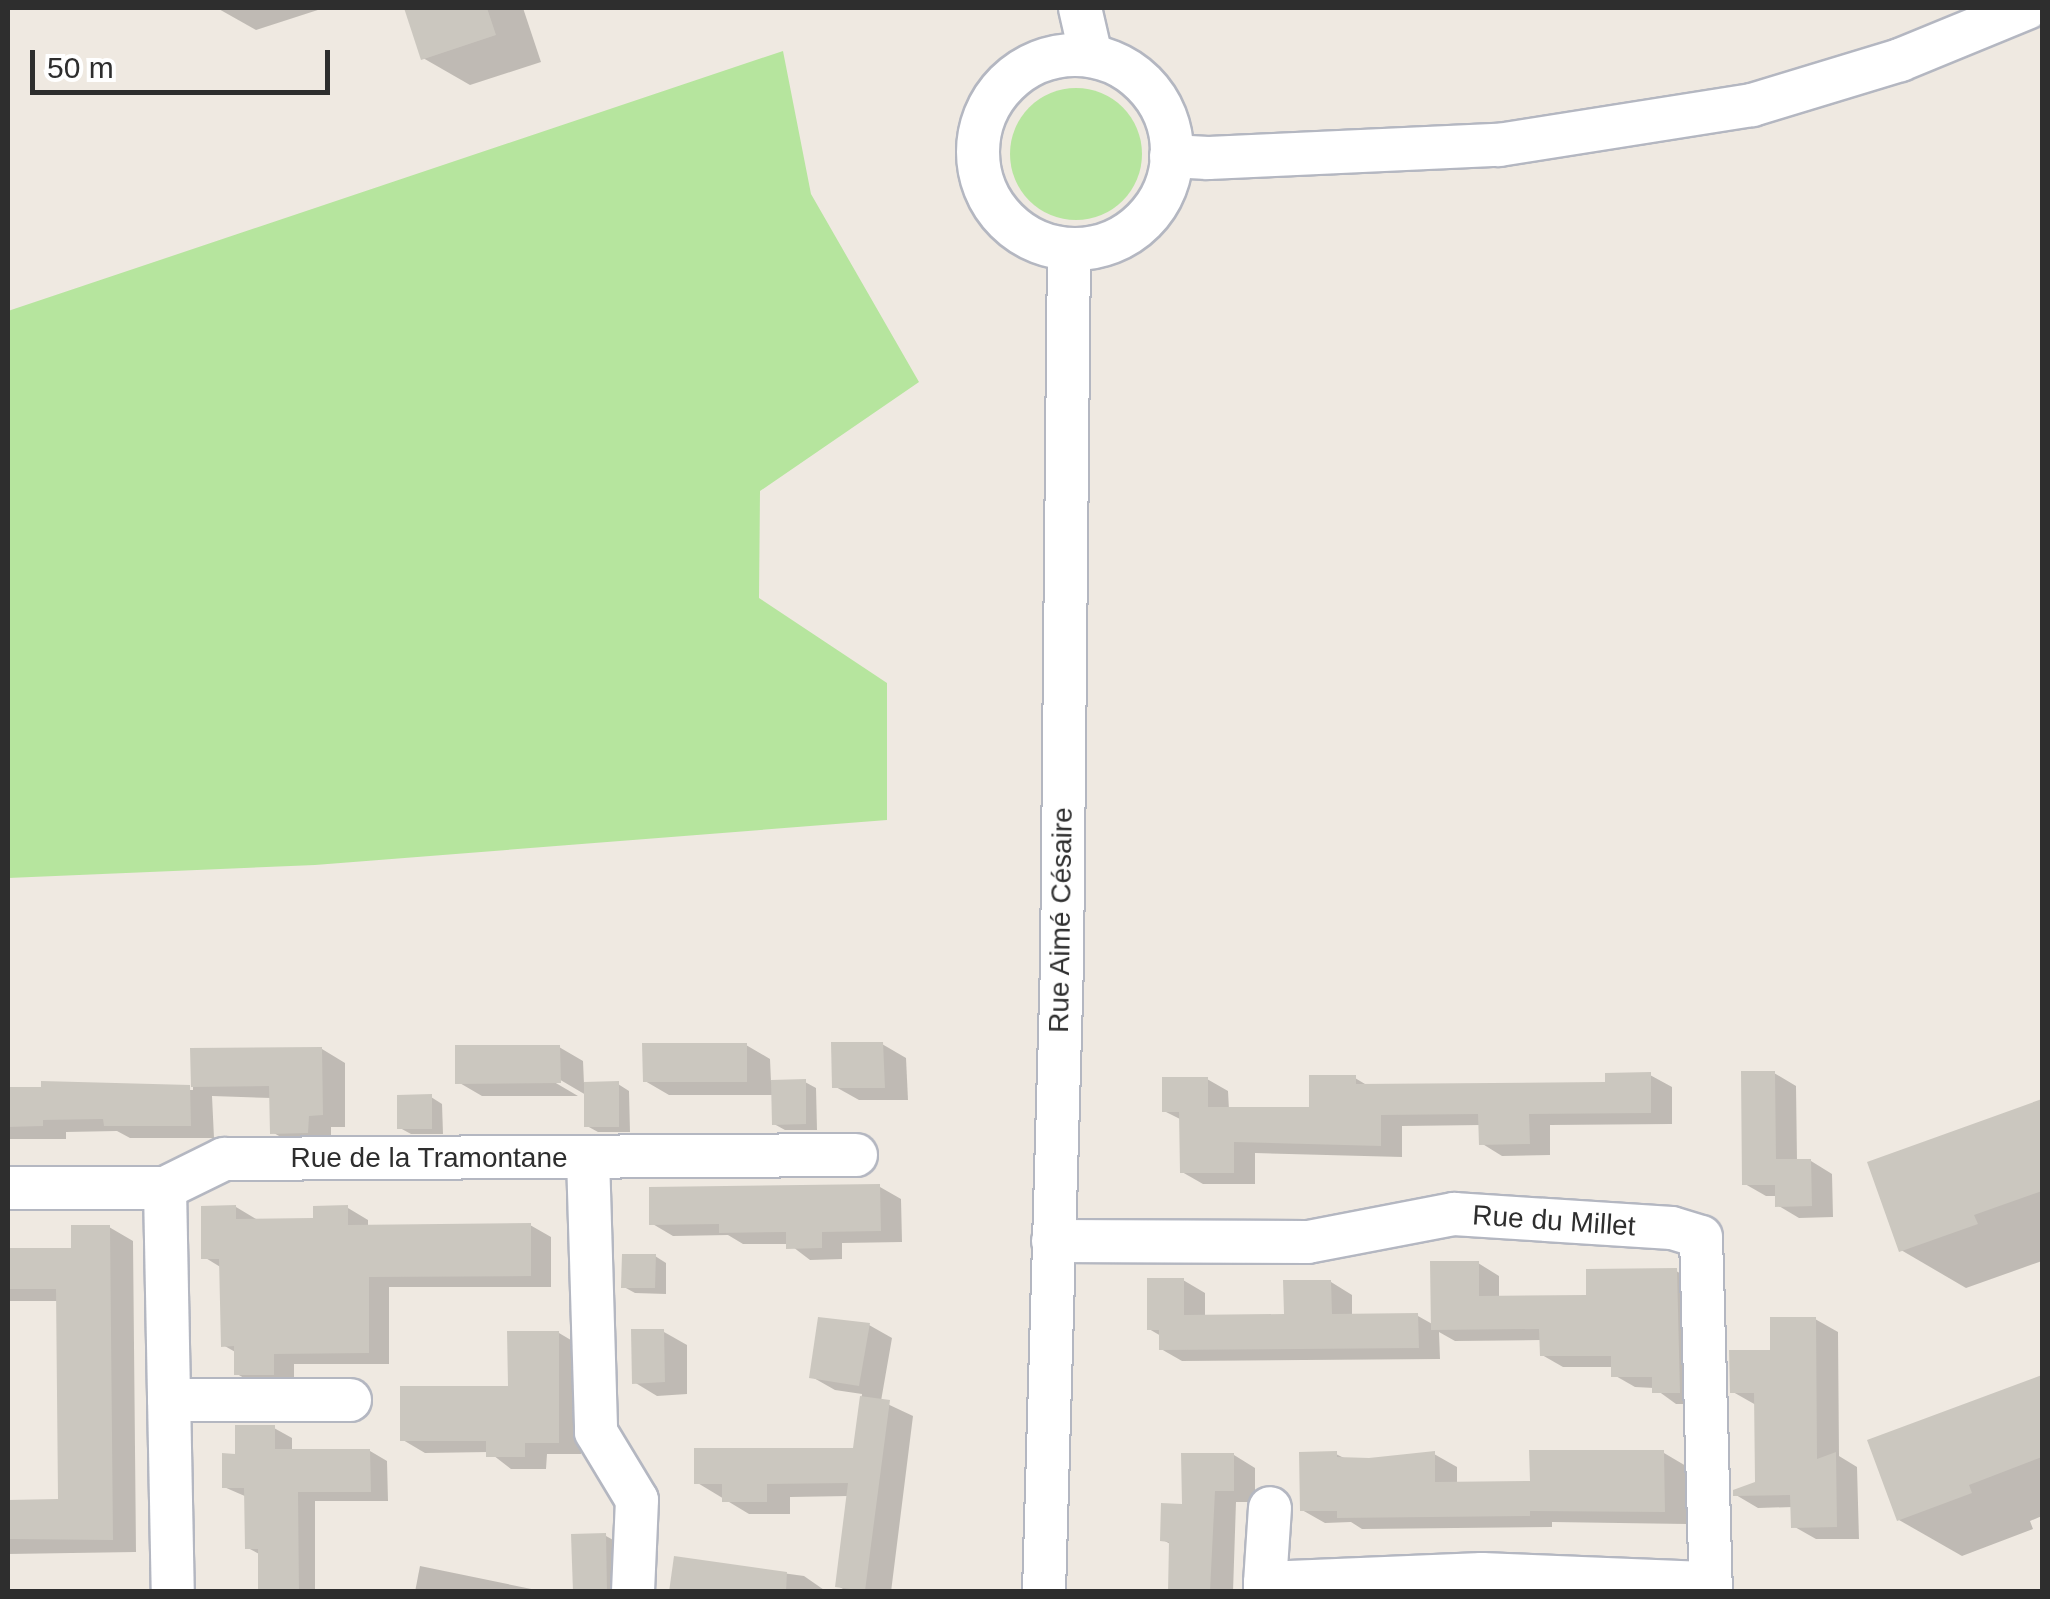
<!DOCTYPE html>
<html>
<head>
<meta charset="utf-8">
<style>
	body { margin:0 }
	#map { position:relative; width:2050px; height:1599px; overflow:hidden; background:#efe9e1; font-family:Helvetica,sans-serif }
	div>[style] { position:absolute }
	.green>* { inset:0; background:#b6e59e }
	.round { border-radius:50% }
	.shadow>* { inset:0; background:#0003 }
	.building>* { inset:0; background:#cbc7bf }
	.roads { filter:drop-shadow(2px 0 #b4b7c1) drop-shadow(-2px 0 #b4b7c1) drop-shadow(0 2px #b4b7c1) drop-shadow(0 -2px #b4b7c1) }
	.minor>* { height:42px; margin:-21px; padding:0 21px; transform-origin:21px; border-radius:21px; background:#fff }
	.minor>.ring { margin:-21px; padding:0; box-sizing:content-box; background:none; border:42px solid #fff; border-radius:50% }
	span { translate:-50% -50%; white-space:nowrap; text-align:center; line-height:1.15; -webkit-text-stroke:9px #fff; paint-order:stroke }
	.street-label { font-size:28px; color:#2e2e2e }
	.frame { position:absolute; inset:0; border:10px solid #2e2e2e; pointer-events:none }
	.scale { position:absolute; left:30px; top:50px; width:300px; height:45px; box-sizing:border-box; border:5px solid #2e2e2e; border-top:0; padding-left:12px; font-size:30px; line-height:35px; white-space:nowrap; color:#2e2e2e; -webkit-text-stroke:8px #fff; paint-order:stroke }
</style>
</head>
<body>
<div id="map">
	<div class="green">
		<i style="clip-path:polygon(783px 51px,811px 194px,919px 382px,760px 491px,759px 598px,887px 683px,887px 820px,315px 865px,8px 878px,8px 311px)"></i>
		<i class="round" style="left:1010px;top:88px;width:132px;height:132px"></i>
	</div>
	<div class="shadow">
		<i style="clip-path:polygon(217px 8px,324px 8px,256px 30px)"></i>
		<i style="clip-path:polygon(406px 8px,523px 8px,541px 62px,470px 85px,423px 58px)"></i>
		<i style="clip-path:polygon(882px 1044px,906px 1058px,908px 1100px,859px 1100px,834px 1086px)"></i>
		<i style="clip-path:polygon(746px 1045px,770px 1059px,771px 1082px,805px 1082px,816px 1088px,817px 1130px,785px 1130px,774px 1124px,774px 1095px,669px 1095px,645px 1081px)"></i>
		<i style="clip-path:polygon(559px 1047px,583px 1061px,584px 1084px,618px 1084px,629px 1091px,630px 1132px,598px 1132px,587px 1126px,586px 1095px,552px 1075px,549px 1079px,578px 1096px,482px 1096px,458px 1082px)"></i>
		<i style="clip-path:polygon(322px 1049px,345px 1063px,345px 1127px,331px 1127px,331px 1145px,295px 1145px,272px 1132px,272px 1098px,212px 1096px,214px 1138px,130px 1138px,117px 1131px,66px 1132px,66px 1139px,8px 1139px,8px 1089px,193px 1090px,193px 1050px)"></i>
		<i style="clip-path:polygon(1774px 1073px,1796px 1086px,1797px 1161px,1811px 1161px,1832px 1174px,1833px 1217px,1799px 1218px,1777px 1205px,1777px 1196px,1766px 1196px,1745px 1184px)"></i>
		<i style="clip-path:polygon(1650px 1075px,1672px 1087px,1672px 1124px,1550px 1125px,1550px 1155px,1502px 1156px,1481px 1143px,1481px 1125px,1402px 1126px,1402px 1157px,1255px 1153px,1255px 1184px,1203px 1184px,1182px 1172px,1182px 1120px,1164px 1111px,1207px 1079px,1228px 1091px,1229px 1110px,1312px 1109px,1355px 1078px,1370px 1087px,1608px 1084px)"></i>
		<i style="clip-path:polygon(431px 1097px,442px 1104px,443px 1134px,411px 1134px,400px 1128px)"></i>
		<i style="clip-path:polygon(2042px 1102px,2042px 1261px,1966px 1288px,1901px 1250px,1870px 1163px)"></i>
		<i style="clip-path:polygon(880px 1187px,901px 1199px,902px 1242px,842px 1243px,842px 1259px,810px 1260px,789px 1244px,743px 1244px,728px 1235px,673px 1236px,651px 1223px)"></i>
		<i style="clip-path:polygon(236px 1207px,256px 1219px,315px 1221px,348px 1208px,368px 1220px,368px 1227px,530px 1225px,551px 1237px,551px 1287px,389px 1287px,389px 1364px,294px 1364px,294px 1386px,258px 1386px,237px 1374px,237px 1353px,223px 1345px,222px 1268px,204px 1257px)"></i>
		<i style="clip-path:polygon(109px 1227px,133px 1241px,136px 1552px,8px 1554px,8px 1502px,61px 1501px,59px 1301px,8px 1301px,8px 1251px,74px 1250px)"></i>
		<i style="clip-path:polygon(655px 1256px,666px 1263px,666px 1294px,635px 1293px,624px 1287px)"></i>
		<i style="clip-path:polygon(1478px 1263px,1499px 1276px,1499px 1298px,1588px 1298px,1676px 1271px,1698px 1283px,1701px 1404px,1676px 1404px,1654px 1388px,1635px 1387px,1614px 1375px,1614px 1367px,1563px 1367px,1542px 1355px,1542px 1340px,1455px 1341px,1439px 1332px,1440px 1359px,1182px 1361px,1161px 1349px,1161px 1336px,1149px 1329px,1183px 1280px,1205px 1293px,1205px 1317px,1286px 1316px,1331px 1282px,1352px 1295px,1352px 1317px,1418px 1316px,1434px 1325px)"></i>
		<i style="clip-path:polygon(1815px 1319px,1838px 1332px,1839px 1456px,1857px 1467px,1859px 1539px,1816px 1539px,1793px 1526px,1793px 1507px,1758px 1508px,1736px 1495px,1757px 1483px,1756px 1405px,1733px 1392px)"></i>
		<i style="clip-path:polygon(869px 1325px,892px 1338px,881px 1401px,913px 1416px,891px 1592px,848px 1592px,838px 1586px,849px 1496px,790px 1497px,790px 1514px,749px 1514px,696px 1482px,855px 1451px,862px 1394px,835px 1390px,812px 1377px)"></i>
		<i style="clip-path:polygon(664px 1332px,687px 1345px,687px 1394px,657px 1396px,634px 1382px)"></i>
		<i style="clip-path:polygon(559px 1333px,581px 1346px,581px 1454px,547px 1454px,546px 1469px,511px 1469px,489px 1452px,425px 1453px,403px 1440px,510px 1388px)"></i>
		<i style="clip-path:polygon(2042px 1378px,2042px 1516px,2030px 1521px,2033px 1529px,1962px 1556px,1899px 1520px,1870px 1442px)"></i>
		<i style="clip-path:polygon(274px 1428px,292px 1438px,292px 1452px,370px 1451px,387px 1461px,388px 1501px,315px 1501px,315px 1592px,261px 1592px,261px 1555px,248px 1548px,247px 1497px,224px 1487px,237px 1456px)"></i>
		<i style="clip-path:polygon(1664px 1453px,1686px 1466px,1687px 1524px,1552px 1522px,1552px 1527px,1362px 1529px,1351px 1522px,1325px 1523px,1302px 1510px,1336px 1454px,1348px 1460px,1434px 1454px,1457px 1467px,1457px 1484px,1532px 1483px)"></i>
		<i style="clip-path:polygon(1234px 1455px,1255px 1468px,1255px 1502px,1236px 1502px,1233px 1592px,1170px 1592px,1172px 1545px,1163px 1540px,1184px 1506px)"></i>
		<i style="clip-path:polygon(606px 1536px,626px 1547px,626px 1592px,575px 1592px)"></i>
		<i style="clip-path:polygon(707px 1563px,804px 1576px,827px 1592px,703px 1592px)"></i>
		<i style="clip-path:polygon(420px 1566px,546px 1592px,415px 1592px)"></i>
	</div>
	<div class="building">
		<i style="clip-path:polygon(404px 8px,487px 8px,496px 35px,421px 60px)"></i>
		<i style="clip-path:polygon(831px 1042px,883px 1042px,885px 1088px,832px 1088px)"></i>
		<i style="clip-path:polygon(642px 1043px,747px 1043px,747px 1082px,643px 1082px)"></i>
		<i style="clip-path:polygon(455px 1045px,560px 1045px,561px 1083px,455px 1084px)"></i>
		<i style="clip-path:polygon(322px 1047px,323px 1115px,309px 1116px,308px 1133px,270px 1134px,269px 1086px,191px 1087px,190px 1048px)"></i>
		<i style="clip-path:polygon(1741px 1071px,1775px 1071px,1776px 1159px,1811px 1159px,1812px 1206px,1775px 1207px,1775px 1185px,1742px 1185px)"></i>
		<i style="clip-path:polygon(1651px 1072px,1651px 1113px,1529px 1114px,1530px 1144px,1479px 1145px,1478px 1114px,1381px 1115px,1381px 1146px,1234px 1142px,1234px 1173px,1180px 1173px,1179px 1112px,1162px 1112px,1162px 1077px,1208px 1077px,1208px 1107px,1309px 1107px,1309px 1075px,1356px 1075px,1356px 1084px,1605px 1082px,1605px 1073px)"></i>
		<i style="clip-path:polygon(806px 1079px,806px 1124px,772px 1125px,771px 1080px)"></i>
		<i style="clip-path:polygon(41px 1081px,190px 1085px,191px 1126px,104px 1126px,103px 1119px,43px 1120px,43px 1126px,8px 1127px,8px 1087px,41px 1087px)"></i>
		<i style="clip-path:polygon(619px 1081px,619px 1127px,584px 1127px,584px 1082px)"></i>
		<i style="clip-path:polygon(432px 1094px,432px 1129px,397px 1129px,397px 1095px)"></i>
		<i style="clip-path:polygon(2042px 1099px,2042px 1191px,1974px 1215px,1978px 1224px,1899px 1252px,1867px 1162px)"></i>
		<i style="clip-path:polygon(880px 1184px,881px 1231px,822px 1232px,822px 1248px,786px 1249px,786px 1232px,719px 1233px,719px 1224px,649px 1225px,649px 1187px)"></i>
		<i style="clip-path:polygon(236px 1205px,236px 1219px,313px 1218px,313px 1206px,348px 1205px,348px 1225px,531px 1223px,531px 1276px,369px 1277px,369px 1353px,274px 1354px,274px 1375px,234px 1375px,234px 1346px,221px 1347px,219px 1259px,201px 1259px,201px 1206px)"></i>
		<i style="clip-path:polygon(71px 1225px,110px 1225px,113px 1540px,8px 1539px,8px 1500px,58px 1499px,56px 1289px,8px 1289px,8px 1248px,71px 1248px)"></i>
		<i style="clip-path:polygon(622px 1254px,656px 1254px,655px 1288px,621px 1288px)"></i>
		<i style="clip-path:polygon(1430px 1261px,1479px 1261px,1479px 1296px,1586px 1295px,1586px 1269px,1677px 1268px,1680px 1393px,1652px 1393px,1652px 1377px,1611px 1377px,1611px 1356px,1540px 1356px,1539px 1329px,1431px 1330px)"></i>
		<i style="clip-path:polygon(1147px 1278px,1184px 1278px,1184px 1315px,1284px 1314px,1283px 1280px,1331px 1280px,1332px 1314px,1418px 1313px,1419px 1348px,1159px 1350px,1159px 1330px,1147px 1330px)"></i>
		<i style="clip-path:polygon(818px 1317px,870px 1323px,859px 1386px,809px 1378px)"></i>
		<i style="clip-path:polygon(1770px 1317px,1816px 1317px,1817px 1459px,1836px 1452px,1837px 1527px,1791px 1528px,1790px 1495px,1733px 1496px,1733px 1490px,1755px 1482px,1754px 1393px,1730px 1393px,1729px 1350px,1770px 1350px)"></i>
		<i style="clip-path:polygon(631px 1329px,664px 1329px,665px 1382px,632px 1384px)"></i>
		<i style="clip-path:polygon(507px 1331px,559px 1331px,559px 1443px,525px 1443px,525px 1457px,486px 1457px,486px 1441px,400px 1441px,400px 1386px,508px 1386px)"></i>
		<i style="clip-path:polygon(2042px 1375px,2042px 1457px,1969px 1485px,1972px 1493px,1897px 1521px,1867px 1440px)"></i>
		<i style="clip-path:polygon(860px 1396px,890px 1400px,865px 1591px,835px 1587px,848px 1483px,767px 1484px,767px 1502px,722px 1502px,722px 1484px,694px 1484px,694px 1448px,853px 1448px)"></i>
		<i style="clip-path:polygon(235px 1425px,275px 1425px,275px 1449px,370px 1449px,371px 1492px,298px 1492px,299px 1592px,258px 1592px,258px 1549px,245px 1549px,244px 1488px,222px 1488px,222px 1453px,235px 1454px)"></i>
		<i style="clip-path:polygon(1529px 1450px,1664px 1450px,1665px 1512px,1530px 1511px,1530px 1516px,1337px 1518px,1337px 1511px,1300px 1511px,1299px 1452px,1337px 1451px,1337px 1457px,1369px 1458px,1435px 1451px,1435px 1482px,1530px 1481px)"></i>
		<i style="clip-path:polygon(1181px 1453px,1234px 1453px,1234px 1491px,1215px 1491px,1210px 1592px,1168px 1592px,1169px 1542px,1160px 1541px,1161px 1503px,1182px 1504px)"></i>
		<i style="clip-path:polygon(606px 1533px,607px 1592px,573px 1592px,571px 1534px)"></i>
		<i style="clip-path:polygon(674px 1556px,787px 1572px,786px 1592px,669px 1592px)"></i>
	</div>
	<div class="roads">
		<div class="minor">
			<i style="left:1080px;top:8px;width:49px;rotate:77.1deg"></i>
			<i class="ring" style="left:978px;top:55px;width:152px;height:152px"></i>
			<i style="left:1171px;top:156px;width:37px;rotate:3deg"></i>
			<i style="left:1208px;top:158px;width:291px;rotate:-2.6deg"></i>
			<i style="left:1499px;top:145px;width:256px;rotate:-9deg"></i>
			<i style="left:1752px;top:105px;width:155px;rotate:-16.9deg"></i>
			<i style="left:1900px;top:60px;width:137px;rotate:-22.3deg"></i>
			<i style="left:588px;top:1157px;width:275px;rotate:88.3deg"></i>
			<i style="left:596px;top:1432px;width:79px;rotate:58.9deg"></i>
			<i style="left:637px;top:1500px;width:92px;rotate:92.5deg"></i>
			<i style="left:8px;top:1188px;width:157px"></i>
			<i style="left:165px;top:1188px;width:66px;rotate:-26.2deg"></i>
			<i style="left:224px;top:1159px;width:632px;rotate:-0.36deg"></i>
			<i style="left:165px;top:1188px;width:404px;rotate:88.9deg"></i>
			<i style="left:1053px;top:1241px;width:255px;rotate:0.2deg"></i>
			<i style="left:1308px;top:1242px;width:149px;rotate:-10.9deg"></i>
			<i style="left:1454px;top:1214px;width:218px;rotate:3.7deg"></i>
			<i style="left:1672px;top:1228px;width:30px;rotate:17deg"></i>
			<i style="left:1701px;top:1237px;width:355px;rotate:88.4deg"></i>
			<i style="left:169px;top:1400px;width:181px"></i>
			<i style="left:1265px;top:1583px;width:75px;rotate:-86.2deg"></i>
			<i style="left:1044px;top:1592px;width:629px;rotate:-88.36deg"></i>
			<i style="left:1062px;top:963px;width:714px;rotate:-89.44deg"></i>
			<i style="left:1265px;top:1592px;width:9px;rotate:-90deg"></i>
			<i style="left:1265px;top:1583px;width:217px;rotate:-2.4deg"></i>
			<i style="left:1482px;top:1574px;width:229px;rotate:2.3deg"></i>
		</div>
	</div>
	<div class="street-label">
		<span style="left:1061px;top:920px;rotate:-89deg">Rue Aimé Césaire</span>
		<span style="left:429px;top:1158px">Rue de la Tramontane</span>
		<span style="left:1554px;top:1221px;rotate:4deg">Rue du Millet</span>
	</div>
	<div class="frame"></div>
	<div class="scale">50 m</div>
</div>
</body>
</html>
